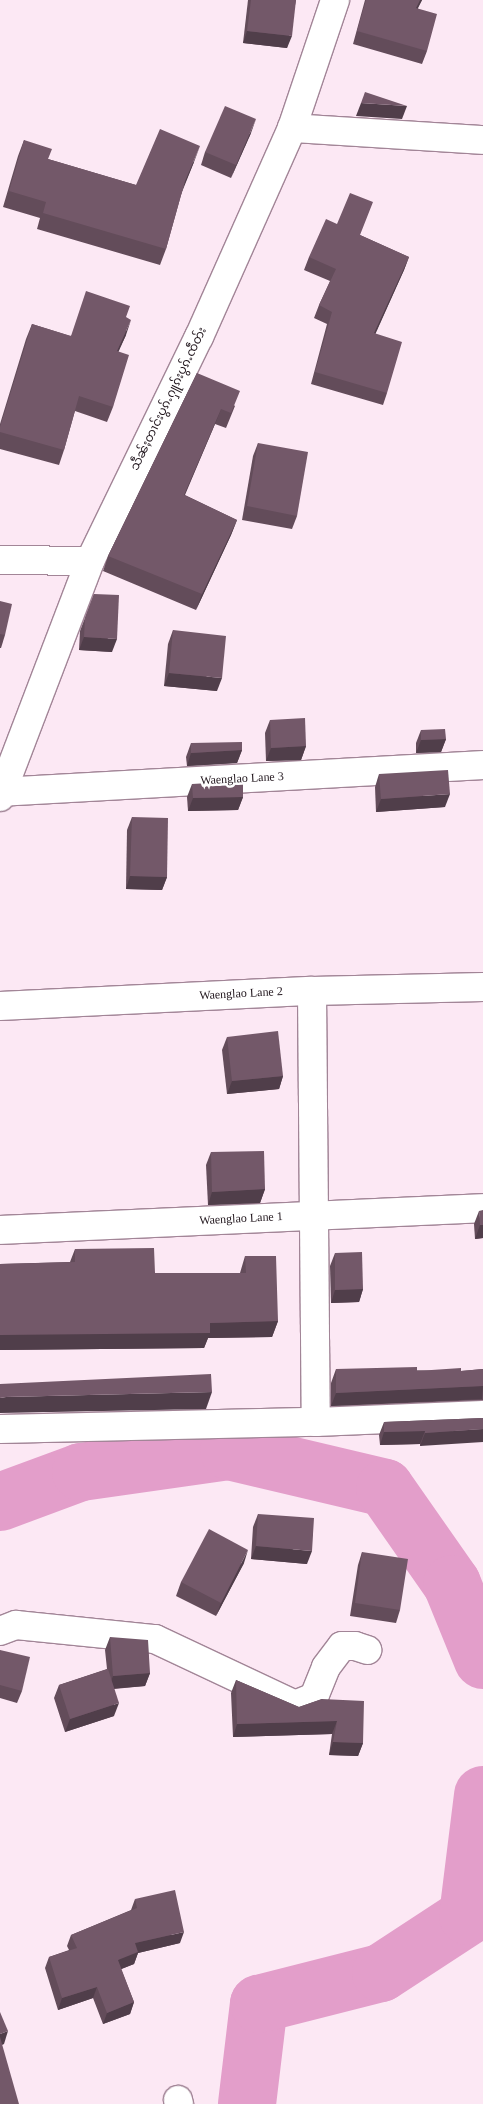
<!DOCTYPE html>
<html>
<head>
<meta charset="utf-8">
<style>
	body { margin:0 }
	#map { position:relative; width:483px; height:2104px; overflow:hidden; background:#fce8f4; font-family:"Times New Roman","Noto Sans Myanmar",serif }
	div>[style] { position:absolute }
	.river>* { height:58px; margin:-29px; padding:0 29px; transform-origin:29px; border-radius:29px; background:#e39eca }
	.roads { filter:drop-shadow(1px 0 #a28597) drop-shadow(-1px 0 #a28597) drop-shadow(0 1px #a28597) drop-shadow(0 -1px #a28597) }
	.minor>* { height:28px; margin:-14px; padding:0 14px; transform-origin:14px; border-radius:14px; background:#fff }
	.wall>* { inset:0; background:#634c5a }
	.shaded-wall>* { inset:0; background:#503e4a }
	.building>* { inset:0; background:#735869 }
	span { translate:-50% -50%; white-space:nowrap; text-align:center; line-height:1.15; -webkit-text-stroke:5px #fff; paint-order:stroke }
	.street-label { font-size:12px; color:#21161d }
</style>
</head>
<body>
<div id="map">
	<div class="river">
		<i style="left:0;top:1502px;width:86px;rotate:-20.3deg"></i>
		<i style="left:81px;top:1472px;width:149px;rotate:-8.1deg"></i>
		<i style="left:229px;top:1451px;width:160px;rotate:13.3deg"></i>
		<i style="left:385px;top:1488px;width:117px;rotate:55.1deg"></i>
		<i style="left:452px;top:1584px;width:82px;rotate:67.8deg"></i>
		<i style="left:247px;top:2104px;width:101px;rotate:-83.2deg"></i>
		<i style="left:259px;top:2004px;width:126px;rotate:-14.3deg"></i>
		<i style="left:381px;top:1973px;width:104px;rotate:-33.2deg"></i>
		<i style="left:468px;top:1916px;width:122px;rotate:-82.9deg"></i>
	</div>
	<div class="roads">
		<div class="minor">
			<i style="left:292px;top:128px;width:191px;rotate:3.6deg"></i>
			<i style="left:0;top:560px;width:90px;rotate:0.6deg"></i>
			<i style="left:0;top:792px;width:484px;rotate:-3.2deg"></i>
			<i style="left:0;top:797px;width:253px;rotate:-69.1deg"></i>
			<i style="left:90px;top:561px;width:249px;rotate:-64.1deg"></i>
			<i style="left:199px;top:337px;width:229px;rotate:-66deg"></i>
			<i style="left:292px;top:128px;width:135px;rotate:-71.4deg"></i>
			<i style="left:312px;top:991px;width:431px;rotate:89.5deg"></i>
			<i style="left:0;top:1006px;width:312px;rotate:-2.8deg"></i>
			<i style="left:312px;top:991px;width:171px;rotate:-1.3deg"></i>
			<i style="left:0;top:1230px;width:484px;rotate:-2.6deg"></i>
			<i style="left:0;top:1429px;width:316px;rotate:-1.3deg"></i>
			<i style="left:316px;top:1422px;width:167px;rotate:-2.4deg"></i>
			<i style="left:0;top:1631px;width:17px;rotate:-21deg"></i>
			<i style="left:16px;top:1625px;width:140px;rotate:5.8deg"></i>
			<i style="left:155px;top:1639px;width:155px;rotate:25.2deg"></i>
			<i style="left:295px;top:1705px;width:21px;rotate:-23deg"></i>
			<i style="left:314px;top:1697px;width:32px;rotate:-68deg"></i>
			<i style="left:326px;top:1667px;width:26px;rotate:-53deg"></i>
			<i style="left:342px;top:1646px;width:13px"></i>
			<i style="left:355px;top:1646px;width:13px;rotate:18deg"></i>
			<i style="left:178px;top:2100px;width:4px;rotate:76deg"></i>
		</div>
	</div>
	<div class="wall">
		<i style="clip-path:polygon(248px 0,296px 0,287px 48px,243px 43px)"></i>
		<i style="clip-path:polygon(365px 0,422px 0,418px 8px,427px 51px,422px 64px,353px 44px)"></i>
		<i style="clip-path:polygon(251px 133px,231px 178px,201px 165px,205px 152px)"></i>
		<i style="clip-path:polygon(24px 140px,48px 159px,136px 185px,194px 162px,183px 188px,166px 249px,160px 265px,37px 229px,40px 218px,3px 207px,18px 156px)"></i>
		<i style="clip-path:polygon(360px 235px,409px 257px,404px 270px,375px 334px,387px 393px,383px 405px,311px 384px,327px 324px,314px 318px,319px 305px,330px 281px,304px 270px,309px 257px)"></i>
		<i style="clip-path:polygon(126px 317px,126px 335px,118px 352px,113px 407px,107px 422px,75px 411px,64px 450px,59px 465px,0 449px,0 424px,26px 339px,32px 324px,70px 336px)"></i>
		<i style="clip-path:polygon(197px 373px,235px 406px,226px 428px,215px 424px,185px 495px,237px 520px,231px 535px,196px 610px,103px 571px,108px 556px)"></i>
		<i style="clip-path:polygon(258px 443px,297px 516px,292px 529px,242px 520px,253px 456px)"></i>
		<i style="clip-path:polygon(94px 594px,112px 652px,79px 650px,80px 631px)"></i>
		<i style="clip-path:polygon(0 601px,5px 635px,1px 648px,0 648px)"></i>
		<i style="clip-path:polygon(173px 630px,217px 691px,164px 686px,168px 644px)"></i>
		<i style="clip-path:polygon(270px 720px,306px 746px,301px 760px,266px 761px,265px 733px)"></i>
		<i style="clip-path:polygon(421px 730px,446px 739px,441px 752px,416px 753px,416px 743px)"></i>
		<i style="clip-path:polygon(191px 743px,242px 750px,237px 763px,187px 766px,186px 757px)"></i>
		<i style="clip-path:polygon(379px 774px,445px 807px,376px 812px,375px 787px)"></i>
		<i style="clip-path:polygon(192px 784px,243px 797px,238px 810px,188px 811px,187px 797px)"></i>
		<i style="clip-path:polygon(132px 817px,167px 877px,162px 890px,126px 889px,127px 830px)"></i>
		<i style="clip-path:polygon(227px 1037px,283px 1076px,279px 1089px,227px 1094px,222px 1050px)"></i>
		<i style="clip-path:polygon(211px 1152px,265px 1189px,260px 1203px,208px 1205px,206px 1165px)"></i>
		<i style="clip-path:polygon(479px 1211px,483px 1238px,475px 1239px,474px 1224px)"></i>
		<i style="clip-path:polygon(75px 1249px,155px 1273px,240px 1273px,245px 1256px,278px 1321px,272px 1337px,208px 1338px,204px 1348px,0 1350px,0 1264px,70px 1262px)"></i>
		<i style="clip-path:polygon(335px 1253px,363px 1289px,359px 1302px,331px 1303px,330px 1266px)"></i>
		<i style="clip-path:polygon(336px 1369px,461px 1371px,483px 1369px,483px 1400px,331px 1406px,331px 1383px)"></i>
		<i style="clip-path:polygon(483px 1418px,420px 1446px,420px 1444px,380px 1445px,379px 1435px,384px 1422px)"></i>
		<i style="clip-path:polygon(258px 1514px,307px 1564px,251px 1559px,253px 1527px)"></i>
		<i style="clip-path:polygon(362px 1552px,400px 1610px,396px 1623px,350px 1616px,358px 1565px)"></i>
		<i style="clip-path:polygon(244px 1563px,216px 1616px,176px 1596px,181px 1582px)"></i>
		<i style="clip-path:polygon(110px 1637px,150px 1673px,145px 1686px,114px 1689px,114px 1716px,65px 1732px,54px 1698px,59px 1685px,107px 1669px,105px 1650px)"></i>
		<i style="clip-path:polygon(0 1650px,22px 1691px,17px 1703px,0 1698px)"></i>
		<i style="clip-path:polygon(236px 1680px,299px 1707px,322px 1699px,363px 1743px,358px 1756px,329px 1755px,332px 1734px,233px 1737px,231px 1693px)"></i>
		<i style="clip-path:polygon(135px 1899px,180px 1943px,138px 1953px,134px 1964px,121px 1969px,134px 2002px,130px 2014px,103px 2024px,93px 1998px,58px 2010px,45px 1968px,49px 1957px,69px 1950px,67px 1946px,71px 1935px,131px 1910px)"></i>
	</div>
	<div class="shaded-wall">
		<i style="clip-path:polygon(420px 0,422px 0,411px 21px,416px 8px)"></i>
		<i style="clip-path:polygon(247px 31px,292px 36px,287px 48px,243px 43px)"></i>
		<i style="clip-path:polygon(361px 103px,407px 106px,402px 119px,356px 116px)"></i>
		<i style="clip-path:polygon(256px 119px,251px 133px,231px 178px,236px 165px)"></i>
		<i style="clip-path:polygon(200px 146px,194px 162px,180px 197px,185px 181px)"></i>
		<i style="clip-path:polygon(409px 257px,404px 270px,370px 346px,374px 333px)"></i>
		<i style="clip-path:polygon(131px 320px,126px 335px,112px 366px,117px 351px)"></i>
		<i style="clip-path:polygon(221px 409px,215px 424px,178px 510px,184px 495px)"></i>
		<i style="clip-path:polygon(237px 520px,231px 535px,196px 610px,202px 594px)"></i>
		<i style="clip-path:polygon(84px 637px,117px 639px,112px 652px,79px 650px)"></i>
		<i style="clip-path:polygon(169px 673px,222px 678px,217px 691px,164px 686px)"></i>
		<i style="clip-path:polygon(446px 739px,441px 752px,416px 753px,421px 740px)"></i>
		<i style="clip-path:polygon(306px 746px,301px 760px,266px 761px,271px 748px)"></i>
		<i style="clip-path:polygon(242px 750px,237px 763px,187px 766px,191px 753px)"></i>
		<i style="clip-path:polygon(450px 794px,445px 807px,376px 812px,381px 799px)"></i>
		<i style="clip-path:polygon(243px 797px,238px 810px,188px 811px,193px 798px)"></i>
		<i style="clip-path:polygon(130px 876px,167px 877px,162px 890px,126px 889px)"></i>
		<i style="clip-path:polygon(283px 1076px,279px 1089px,227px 1094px,232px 1081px)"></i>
		<i style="clip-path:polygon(265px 1189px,260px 1203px,208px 1205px,212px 1192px)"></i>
		<i style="clip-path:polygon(480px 1225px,483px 1225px,483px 1238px,475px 1239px)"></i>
		<i style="clip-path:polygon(363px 1289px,359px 1302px,331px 1303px,335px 1290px)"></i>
		<i style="clip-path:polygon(278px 1321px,272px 1337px,208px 1338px,204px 1348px,0 1350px,0 1335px,210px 1323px)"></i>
		<i style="clip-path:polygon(483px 1386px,482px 1399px,331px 1406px,336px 1393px)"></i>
		<i style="clip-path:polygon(212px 1392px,206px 1409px,0 1413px,0 1398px,6px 1397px)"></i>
		<i style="clip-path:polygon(483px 1429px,483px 1442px,420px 1446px,425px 1433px)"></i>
		<i style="clip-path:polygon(425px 1431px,420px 1444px,380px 1445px,384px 1432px)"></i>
		<i style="clip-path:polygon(256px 1546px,312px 1551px,307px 1564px,251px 1559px)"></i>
		<i style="clip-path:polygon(248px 1550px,244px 1563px,216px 1616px,221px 1603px)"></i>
		<i style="clip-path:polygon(150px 1673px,145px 1686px,108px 1689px,113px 1676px)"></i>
		<i style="clip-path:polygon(119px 1703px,114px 1716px,65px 1732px,70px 1719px)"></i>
		<i style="clip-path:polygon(337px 1721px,332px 1734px,233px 1737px,237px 1724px)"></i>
		<i style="clip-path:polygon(333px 1742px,363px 1743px,358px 1756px,329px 1755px)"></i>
		<i style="clip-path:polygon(184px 1932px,180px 1943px,138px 1953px,134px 1964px,114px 1972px,118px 1960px,135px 1943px)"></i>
		<i style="clip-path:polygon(97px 1987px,93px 1998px,58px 2010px,62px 1998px)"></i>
		<i style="clip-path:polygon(134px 2002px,130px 2014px,103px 2024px,107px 2013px)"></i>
		<i style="clip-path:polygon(8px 2031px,4px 2044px,0 2046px,0 2034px)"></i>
	</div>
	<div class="building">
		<i style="clip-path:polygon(251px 0,296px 0,292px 36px,247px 31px)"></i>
		<i style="clip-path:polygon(366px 0,420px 0,416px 8px,437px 14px,427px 51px,357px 31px)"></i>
		<i style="clip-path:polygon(365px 92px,407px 106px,361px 103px)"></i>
		<i style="clip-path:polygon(225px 106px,256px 119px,236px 165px,205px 152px)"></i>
		<i style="clip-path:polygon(160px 129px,200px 146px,185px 181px,166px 249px,43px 213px,46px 202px,9px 191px,24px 140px,52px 149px,48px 159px,136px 185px)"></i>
		<i style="clip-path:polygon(350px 193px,373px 202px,360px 235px,409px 257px,374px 333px,402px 342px,387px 393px,315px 372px,332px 312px,319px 305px,336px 269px,309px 257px,326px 219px,337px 224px)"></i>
		<i style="clip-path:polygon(86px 291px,130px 306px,126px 317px,131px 320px,117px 351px,129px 355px,113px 407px,79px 396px,64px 450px,0 432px,0 427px,32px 324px,71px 336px)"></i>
		<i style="clip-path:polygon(197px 373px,240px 391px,231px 413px,221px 409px,184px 495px,237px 520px,202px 594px,108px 556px)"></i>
		<i style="clip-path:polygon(258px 443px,308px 452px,297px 516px,247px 506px)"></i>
		<i style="clip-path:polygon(94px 594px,119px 595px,117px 639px,84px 637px,85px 618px)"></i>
		<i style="clip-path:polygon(0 601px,12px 604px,5px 635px,0 634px)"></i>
		<i style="clip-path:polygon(173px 630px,226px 636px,222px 678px,169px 673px)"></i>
		<i style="clip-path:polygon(305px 718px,306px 746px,271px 748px,270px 720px)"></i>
		<i style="clip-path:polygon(445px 729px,446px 739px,421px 740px,421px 730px)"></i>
		<i style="clip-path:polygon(242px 742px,242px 750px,191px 753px,191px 743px)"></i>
		<i style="clip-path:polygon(448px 770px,450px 794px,381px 799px,379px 774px)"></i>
		<i style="clip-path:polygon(243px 781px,243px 797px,193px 798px,192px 784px)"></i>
		<i style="clip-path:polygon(132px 817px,168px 818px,167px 877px,130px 876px)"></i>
		<i style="clip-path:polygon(278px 1031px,283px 1076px,232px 1081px,227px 1037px)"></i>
		<i style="clip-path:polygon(264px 1151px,265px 1189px,212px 1192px,211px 1152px)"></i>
		<i style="clip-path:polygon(483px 1210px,483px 1225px,480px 1225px,479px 1211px)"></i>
		<i style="clip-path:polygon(154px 1248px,155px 1273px,246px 1273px,245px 1256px,276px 1256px,278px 1321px,210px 1323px,210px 1333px,0 1335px,0 1264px,75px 1262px,75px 1249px)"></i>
		<i style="clip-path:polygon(362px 1252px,363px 1289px,335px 1290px,335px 1253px)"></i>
		<i style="clip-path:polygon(417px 1367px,417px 1371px,461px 1368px,461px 1371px,483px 1369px,483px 1386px,336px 1393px,336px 1369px)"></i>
		<i style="clip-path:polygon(211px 1374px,212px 1392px,6px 1397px,0 1398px,0 1384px)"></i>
		<i style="clip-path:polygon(483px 1418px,483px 1429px,425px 1433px,425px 1431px,384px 1432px,384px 1422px)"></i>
		<i style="clip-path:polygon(258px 1514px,314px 1518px,312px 1551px,256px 1546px)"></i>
		<i style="clip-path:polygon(209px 1529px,248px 1550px,221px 1603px,181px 1582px)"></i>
		<i style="clip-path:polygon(362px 1552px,408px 1559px,400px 1610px,355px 1603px)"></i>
		<i style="clip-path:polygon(110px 1637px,148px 1640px,150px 1673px,113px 1676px)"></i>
		<i style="clip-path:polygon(0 1650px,30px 1657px,22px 1691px,0 1685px)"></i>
		<i style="clip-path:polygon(108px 1669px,119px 1703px,70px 1719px,59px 1685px)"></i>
		<i style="clip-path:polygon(236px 1680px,299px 1707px,322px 1699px,364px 1701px,363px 1743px,333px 1742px,337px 1721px,237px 1724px)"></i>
		<i style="clip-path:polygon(175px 1890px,184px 1932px,135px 1943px,138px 1952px,118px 1960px,134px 2002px,107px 2013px,97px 1987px,62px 1998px,49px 1957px,77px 1948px,71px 1935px,137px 1908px,135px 1899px)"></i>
		<i style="clip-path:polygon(0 2012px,8px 2031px,0 2034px)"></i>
		<i style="clip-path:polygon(0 2037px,19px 2104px,0 2104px)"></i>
	</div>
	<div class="street-label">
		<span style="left:169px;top:399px;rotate:-64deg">သဵၼ်ႈတၢင်းပွၵ်ႉႁူၵ်းပွၵ်ႉၸဵတ်း</span>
		<span style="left:242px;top:779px;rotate:-3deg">Waenglao Lane 3</span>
		<span style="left:241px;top:994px;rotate:-3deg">Waenglao Lane 2</span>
		<span style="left:241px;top:1219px;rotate:-3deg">Waenglao Lane 1</span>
	</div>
</div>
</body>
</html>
